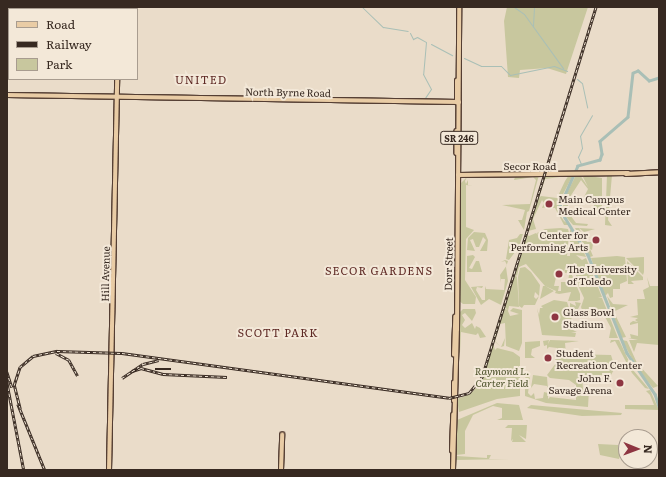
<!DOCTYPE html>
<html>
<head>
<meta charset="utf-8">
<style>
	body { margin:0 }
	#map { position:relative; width:666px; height:477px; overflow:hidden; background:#eadcc9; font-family:Literata,serif }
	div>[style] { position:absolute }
	.green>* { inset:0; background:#c8c79e }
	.stream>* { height:1px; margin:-0.5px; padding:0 0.5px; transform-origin:0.5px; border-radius:0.5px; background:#a9bfb6 }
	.river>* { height:2.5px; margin:-1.25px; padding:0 1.25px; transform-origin:1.25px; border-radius:1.25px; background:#a9bfb6 }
	.roads { filter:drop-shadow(1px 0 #543e33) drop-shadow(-1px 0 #543e33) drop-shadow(0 1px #543e33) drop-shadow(0 -1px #543e33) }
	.major>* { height:3.5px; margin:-1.75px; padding:0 1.75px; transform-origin:1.75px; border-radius:1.75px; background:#e9cca5 }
	.rail>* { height:2.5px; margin-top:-1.25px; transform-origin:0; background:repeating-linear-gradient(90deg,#f3e8d8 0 3px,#372921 0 6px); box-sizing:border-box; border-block:1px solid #372921 }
	.dots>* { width:11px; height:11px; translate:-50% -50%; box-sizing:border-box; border:2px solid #f3e8d8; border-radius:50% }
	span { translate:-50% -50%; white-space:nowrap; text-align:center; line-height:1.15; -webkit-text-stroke:4px #f3e8d8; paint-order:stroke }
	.shield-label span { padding:1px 3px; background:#f3e8d8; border:1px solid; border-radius:3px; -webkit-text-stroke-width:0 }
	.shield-label { font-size:9px; color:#372921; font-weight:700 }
	.street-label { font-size:10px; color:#372921 }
	.poi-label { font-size:10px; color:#372921 }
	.left { translate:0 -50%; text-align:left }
	.right { translate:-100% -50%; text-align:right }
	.park-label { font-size:10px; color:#4c512a; font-style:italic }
	.neighbourhood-label { font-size:11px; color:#5f2a25; letter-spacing:1px }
	.frame { position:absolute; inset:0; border:8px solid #372921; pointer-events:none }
	.legend { position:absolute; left:8px; top:8px; width:130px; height:72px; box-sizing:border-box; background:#f3e8d8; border:1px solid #a89c8f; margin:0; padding:5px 7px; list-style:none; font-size:12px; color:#372921 }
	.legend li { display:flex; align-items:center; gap:8px; height:20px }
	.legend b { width:20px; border:1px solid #a89c8f }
	.north { position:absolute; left:618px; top:429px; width:40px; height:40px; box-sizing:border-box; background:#f3e8d8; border:1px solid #a89c8f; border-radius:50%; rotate:91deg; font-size:11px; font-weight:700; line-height:16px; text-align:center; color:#372921 }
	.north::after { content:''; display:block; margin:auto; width:14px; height:18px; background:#8e3541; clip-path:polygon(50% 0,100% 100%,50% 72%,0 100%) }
</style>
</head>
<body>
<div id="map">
	<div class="green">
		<i style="clip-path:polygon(507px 7px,588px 7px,566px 74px,547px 68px,520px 70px,519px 78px,508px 77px,504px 21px)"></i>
		<i style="clip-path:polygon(539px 175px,529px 211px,527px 212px,524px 230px,518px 220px,522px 220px,525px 210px,502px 205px,530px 204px,536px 180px,533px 177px,514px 180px,515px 177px)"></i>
		<i style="clip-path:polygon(545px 175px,567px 176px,545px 179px,539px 198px,541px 196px,557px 198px,565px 181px,569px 175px,573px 175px,561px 198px,558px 212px,564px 221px,570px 225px,564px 225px,555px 208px,551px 208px,554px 205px,553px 200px,545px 200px,545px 206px,548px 205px,548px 207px,542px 208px,544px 203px,542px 200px,533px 219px,536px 229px,528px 231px)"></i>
		<i style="clip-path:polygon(576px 175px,580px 175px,588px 187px,582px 175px,602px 178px,602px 216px,597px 216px,596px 208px,595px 215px,592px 216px,595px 209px,593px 202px,585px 198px,596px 198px,584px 197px,588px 189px,581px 180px,568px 200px,568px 212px,576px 223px,588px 224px,587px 226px,573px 225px,561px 211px,564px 199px)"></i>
		<i style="clip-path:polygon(607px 175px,612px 175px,608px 220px,612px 226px,605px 225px)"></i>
		<i style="clip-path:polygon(467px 177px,465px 181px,466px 184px,468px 180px,468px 185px,473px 186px,466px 185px,466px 227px,474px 230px,466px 239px,465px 280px,476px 297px,475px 304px,463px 304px,458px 300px,461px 183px)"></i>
		<i style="clip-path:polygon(561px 228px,568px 229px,569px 233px,567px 256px,570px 256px,570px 229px,579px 242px,586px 257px,576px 255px,582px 260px,586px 258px,602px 297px,598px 298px,602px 298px,618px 338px,609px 338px,611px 328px,604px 315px,584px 316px,581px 307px,584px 298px,576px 281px,576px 271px,565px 273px,564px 268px,564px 273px,557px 273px,554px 286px,559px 286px,558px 291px,561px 291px,561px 282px,568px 282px,569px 275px,572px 275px,580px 294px,580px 300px,577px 301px,568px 301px,571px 292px,559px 294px,555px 293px,556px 291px,545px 286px,554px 291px,540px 299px,543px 286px,545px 286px,526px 264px,519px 267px,517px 276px,515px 274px,526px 234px,529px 236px,536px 233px,538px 235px,537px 233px,545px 229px)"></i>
		<i style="clip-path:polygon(575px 228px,579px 228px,582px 234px,584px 232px,579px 228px,595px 229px,584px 232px,586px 237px,590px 237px,584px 238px,587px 242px,591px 242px,591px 237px,594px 237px,592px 250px,590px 249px,593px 256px,590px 257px)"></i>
		<i style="clip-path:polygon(474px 232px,485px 233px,488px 240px,487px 251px,480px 251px,486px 240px,483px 237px,479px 247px,476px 247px,473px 239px,470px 240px,475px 251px,467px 250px,468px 238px)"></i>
		<i style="clip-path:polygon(520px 234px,523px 234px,519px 247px,509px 260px,506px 259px,509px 240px,517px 238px)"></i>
		<i style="clip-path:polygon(473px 255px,475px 257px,469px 268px,472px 269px,476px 261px,479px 261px,482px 272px,467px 272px,467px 256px)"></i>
		<i style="clip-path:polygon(617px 256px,625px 257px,627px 281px,620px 284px,620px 289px,613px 289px,613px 297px,610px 298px,608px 293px,605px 296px,603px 292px,591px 258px)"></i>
		<i style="clip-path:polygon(644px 257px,644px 272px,643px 275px,626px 258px)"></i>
		<i style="clip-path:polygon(505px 260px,508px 261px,506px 267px,508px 281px,501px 305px,489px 299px,481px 305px,471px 287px,483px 286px,482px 288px,477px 287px,476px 290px,482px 300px,485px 300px,485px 286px,486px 289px,504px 290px,505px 279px,501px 279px,501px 283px,500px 275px,507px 265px,505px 261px,501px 262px)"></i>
		<i style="clip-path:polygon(627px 261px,643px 277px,643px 280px,631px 281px,634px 284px,628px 284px)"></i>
		<i style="clip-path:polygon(525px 267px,531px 272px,540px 285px,539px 296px,535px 292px,534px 297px,536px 299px,539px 296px,535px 305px,524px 305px,522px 308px,519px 306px,518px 277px,520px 268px)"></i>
		<i style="clip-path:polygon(514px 274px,517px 277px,519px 307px,509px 306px,508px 311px,510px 316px,519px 314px,510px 311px,513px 308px,522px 310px,522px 343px,519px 351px,506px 346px,505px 323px,500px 324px,495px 341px,501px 347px,505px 338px,504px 346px,501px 347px,493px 340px,503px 308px,508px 310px,504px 307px)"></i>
		<i style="clip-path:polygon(647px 277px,650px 286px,659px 286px,659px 345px,637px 343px,634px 352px,629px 340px,638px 340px,628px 338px,631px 338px,630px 334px,638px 336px,638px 323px,630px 325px,630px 323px,633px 321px,638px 322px,635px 320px,638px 318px,630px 317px,638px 315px,637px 299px,645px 299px,643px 290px,649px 287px)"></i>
		<i style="clip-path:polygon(607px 296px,613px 304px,628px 305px,615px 311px,612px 308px,626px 337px,621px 338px)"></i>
		<i style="clip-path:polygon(554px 300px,567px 302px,570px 311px,570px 303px,576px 306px,575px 302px,581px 303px,578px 309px,572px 310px,571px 329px,577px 332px,571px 332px,576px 333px,575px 337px,542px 335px,537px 308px,539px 315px,540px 308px,543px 308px,541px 306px)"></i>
		<i style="clip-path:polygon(463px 309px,475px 309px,476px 313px,472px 321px,465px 313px,462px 315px,465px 320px,462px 325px,465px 328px,472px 323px,475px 329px,476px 326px,480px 328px,486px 337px,480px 338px,478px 333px,476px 335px,461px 332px,460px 353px,458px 352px,458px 326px,460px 312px)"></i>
		<i style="clip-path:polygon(549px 340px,548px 344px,550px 340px,579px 341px,565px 343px,566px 354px,611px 355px,615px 368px,608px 380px,605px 380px,604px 375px,582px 376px,583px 389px,604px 389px,589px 390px,588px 407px,546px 403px,525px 396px,525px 378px,527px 375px,530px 378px,528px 393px,531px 396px,534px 393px,535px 399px,543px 398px,544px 392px,548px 393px,548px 399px,550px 397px,576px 400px,576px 385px,569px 380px,550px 378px,547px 375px,556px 363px,555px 358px,560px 356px,557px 348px,549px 347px,547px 349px,547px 345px,544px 346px,543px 341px)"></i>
		<i style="clip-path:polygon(611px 340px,619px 340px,633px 370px,649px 389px,645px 388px,632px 373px,615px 341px,610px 343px)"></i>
		<i style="clip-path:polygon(622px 340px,627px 341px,637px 363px,658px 386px,653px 388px,637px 368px)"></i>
		<i style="clip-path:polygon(540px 341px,540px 346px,532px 349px,531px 355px,535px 358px,525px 358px,525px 342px)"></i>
		<i style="clip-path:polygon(493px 343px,495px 350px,497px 348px,513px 352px,520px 357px,520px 396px,497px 399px,459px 412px,457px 399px,470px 394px,479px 385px)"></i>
		<i style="clip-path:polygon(533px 375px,547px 377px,548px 390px,547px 386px,534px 384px,531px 388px)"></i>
		<i style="clip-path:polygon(650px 390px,659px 410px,625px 409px,625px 405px,654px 405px,650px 395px,646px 391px)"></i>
		<i style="clip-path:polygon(497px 403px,519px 405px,523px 420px,497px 420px,502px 418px,502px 408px,493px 406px,473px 415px,465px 431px,465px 454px,456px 455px,457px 420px)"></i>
		<i style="clip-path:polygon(531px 405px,622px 413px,621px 415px,582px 416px,527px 408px)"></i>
		<i style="clip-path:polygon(508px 425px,527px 425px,526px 439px,519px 435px,526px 442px,512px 442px,513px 439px,511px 441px,512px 428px,505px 428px)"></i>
		<i style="clip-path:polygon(598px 444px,618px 445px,621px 453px,619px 459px,600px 455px)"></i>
		<i style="clip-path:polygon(487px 455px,491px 455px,489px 459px,510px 459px,455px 460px,457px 456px,487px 458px)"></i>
	</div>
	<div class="stream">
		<i style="left:362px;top:7px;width:29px;rotate:44deg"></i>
		<i style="left:383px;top:27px;width:25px;rotate:9deg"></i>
		<i style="left:514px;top:7px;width:12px;rotate:35deg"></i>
		<i style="left:524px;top:14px;width:67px;rotate:54.2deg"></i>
		<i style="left:533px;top:26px;width:19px;rotate:-87deg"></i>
		<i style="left:410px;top:33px;width:7px;rotate:63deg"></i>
		<i style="left:413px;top:39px;width:4px;rotate:-27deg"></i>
		<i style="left:417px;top:37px;width:10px;rotate:29deg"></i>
		<i style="left:426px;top:42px;width:32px;rotate:95deg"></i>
		<i style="left:423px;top:74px;width:17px;rotate:62deg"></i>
		<i style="left:431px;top:89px;width:11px;rotate:124deg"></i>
		<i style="left:431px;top:44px;width:24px;rotate:28deg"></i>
		<i style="left:464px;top:58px;width:19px;rotate:25deg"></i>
		<i style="left:481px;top:66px;width:20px"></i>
		<i style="left:501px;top:66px;width:13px;rotate:45deg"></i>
		<i style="left:510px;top:75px;width:45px;rotate:-11.6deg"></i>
		<i style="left:554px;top:66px;width:14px;rotate:21deg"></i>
		<i style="left:577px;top:79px;width:6px;rotate:39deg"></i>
		<i style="left:582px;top:83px;width:25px;rotate:78deg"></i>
		<i style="left:581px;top:164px;width:8px;rotate:-113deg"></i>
		<i style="left:578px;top:157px;width:10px;rotate:-66deg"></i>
		<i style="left:582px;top:148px;width:12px;rotate:-99deg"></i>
		<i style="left:580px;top:136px;width:24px;rotate:-60deg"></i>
	</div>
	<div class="river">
		<i style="left:659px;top:78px;width:10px;rotate:163deg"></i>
		<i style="left:649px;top:81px;width:15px;rotate:-138deg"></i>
		<i style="left:638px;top:71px;width:5px;rotate:158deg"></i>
		<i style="left:633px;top:73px;width:44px;rotate:96.5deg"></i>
		<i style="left:628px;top:117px;width:37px;rotate:139deg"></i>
		<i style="left:600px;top:141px;width:13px;rotate:81deg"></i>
		<i style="left:602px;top:154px;width:6px;rotate:108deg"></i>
		<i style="left:600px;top:160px;width:23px;rotate:165deg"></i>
		<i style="left:578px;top:166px;width:46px;rotate:114.3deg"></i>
		<i style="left:559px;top:208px;width:55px;rotate:58.3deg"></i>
		<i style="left:588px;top:255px;width:105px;rotate:68.3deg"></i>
		<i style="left:627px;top:353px;width:50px;rotate:55.7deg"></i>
		<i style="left:655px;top:394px;width:13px;rotate:72deg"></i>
	</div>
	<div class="roads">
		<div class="major">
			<i style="left:118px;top:9px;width:2px;rotate:-90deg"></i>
			<i style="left:7px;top:95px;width:452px;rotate:0.9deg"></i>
			<i style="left:457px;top:103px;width:22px;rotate:-90deg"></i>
			<i style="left:457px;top:131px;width:22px;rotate:90deg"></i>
			<i style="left:626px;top:174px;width:33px;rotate:-3deg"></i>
			<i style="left:458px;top:175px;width:170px;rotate:-0.7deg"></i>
			<i style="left:454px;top:355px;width:38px;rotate:-88deg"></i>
			<i style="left:454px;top:401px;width:18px;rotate:-90deg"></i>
			<i style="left:452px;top:451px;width:36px;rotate:-88deg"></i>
			<i style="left:109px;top:470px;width:391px;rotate:-88.8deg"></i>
			<i style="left:281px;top:470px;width:35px;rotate:-88deg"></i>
			<i style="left:453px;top:470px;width:140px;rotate:-88.4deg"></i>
			<i style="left:457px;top:330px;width:323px;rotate:-89.6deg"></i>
		</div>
	</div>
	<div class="rail">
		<i style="left:56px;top:353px;width:15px;rotate:28deg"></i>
		<i style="left:69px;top:360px;width:18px;rotate:61deg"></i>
		<i style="left:155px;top:369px;width:16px"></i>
		<i style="left:132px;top:371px;width:9px;rotate:-18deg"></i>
		<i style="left:141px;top:368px;width:23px;rotate:15deg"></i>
		<i style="left:163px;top:374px;width:64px;rotate:2.7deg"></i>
		<i style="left:7px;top:372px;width:16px;rotate:72deg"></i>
		<i style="left:122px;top:378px;width:25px;rotate:-34deg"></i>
		<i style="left:143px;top:364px;width:16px;rotate:-14deg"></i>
		<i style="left:7px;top:382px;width:90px;rotate:79.1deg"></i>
		<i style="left:18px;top:404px;width:71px;rotate:67.8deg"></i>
		<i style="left:20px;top:409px;width:25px;rotate:-104deg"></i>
		<i style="left:14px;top:385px;width:19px;rotate:-72deg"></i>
		<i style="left:20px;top:367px;width:17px;rotate:-40deg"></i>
		<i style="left:33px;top:356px;width:25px;rotate:-12deg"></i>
		<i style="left:57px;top:351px;width:65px;rotate:1.8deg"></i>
		<i style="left:122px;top:353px;width:330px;rotate:7.8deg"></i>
		<i style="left:449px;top:398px;width:21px;rotate:-14deg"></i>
		<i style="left:469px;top:393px;width:21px;rotate:-51deg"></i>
		<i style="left:482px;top:377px;width:387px;rotate:-72.9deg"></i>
	</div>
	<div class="dots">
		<i style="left:549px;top:204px;background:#8e3541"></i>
		<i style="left:596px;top:240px;background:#8e3541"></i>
		<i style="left:559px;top:274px;background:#8e3541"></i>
		<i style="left:555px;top:317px;background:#8e3541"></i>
		<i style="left:548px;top:358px;background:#8e3541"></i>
		<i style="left:620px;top:383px;background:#8e3541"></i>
	</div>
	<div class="shield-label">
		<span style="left:459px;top:138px">SR 246</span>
	</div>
	<div class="street-label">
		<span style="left:288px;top:92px;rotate:1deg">North Byrne Road</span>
		<span style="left:530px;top:166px">Secor Road</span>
		<span style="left:448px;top:264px;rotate:-89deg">Dorr Street</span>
		<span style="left:105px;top:274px;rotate:-89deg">Hill Avenue</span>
	</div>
	<div class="poi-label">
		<span class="left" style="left:558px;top:204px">Main Campus<br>Medical Center</span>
		<span class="right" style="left:588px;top:240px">Center for<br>Performing Arts</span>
		<span class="left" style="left:567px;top:274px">The University<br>of Toledo</span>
		<span class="left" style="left:563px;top:317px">Glass Bowl<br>Stadium</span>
		<span class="left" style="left:556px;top:358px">Student<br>Recreation Center</span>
		<span class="right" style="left:612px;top:383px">John F.<br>Savage Arena</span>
	</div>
	<div class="park-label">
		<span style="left:502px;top:376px">Raymond L.<br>Carter Field</span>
	</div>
	<div class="neighbourhood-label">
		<span style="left:201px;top:79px">UNITED</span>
		<span style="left:379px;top:270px">SECOR GARDENS</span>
		<span style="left:278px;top:332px">SCOTT PARK</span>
	</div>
	<div class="frame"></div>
	<ul class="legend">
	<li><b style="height:5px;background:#e9cca5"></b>Road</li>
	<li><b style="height:5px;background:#372921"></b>Railway</li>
	<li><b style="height:11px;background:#c8c79e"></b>Park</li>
	</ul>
	<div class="north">N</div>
</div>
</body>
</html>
